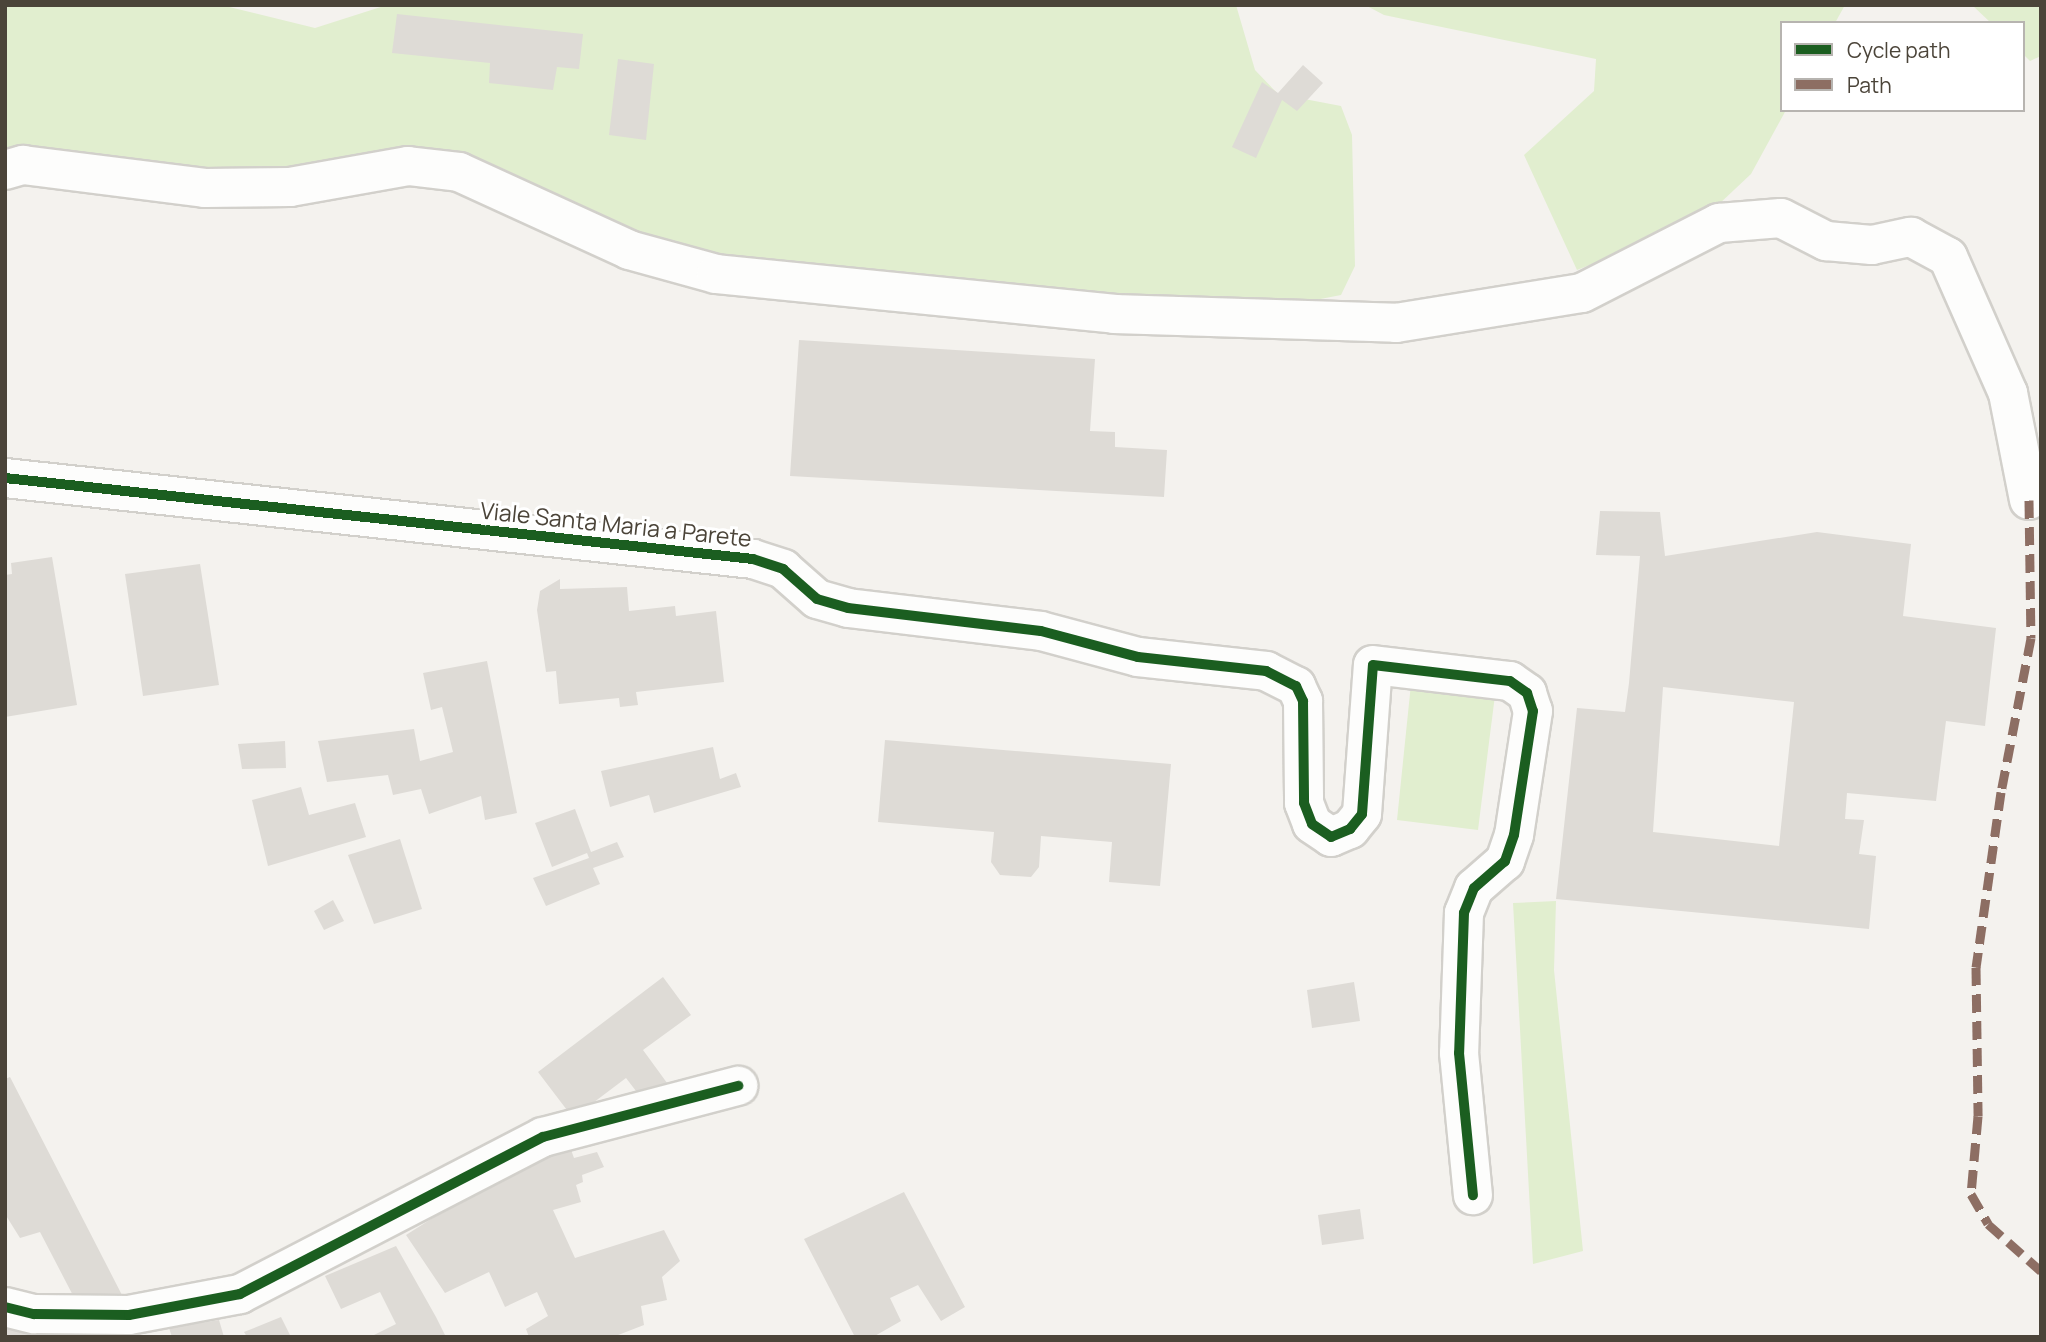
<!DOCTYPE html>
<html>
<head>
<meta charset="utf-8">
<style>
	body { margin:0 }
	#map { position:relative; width:2046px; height:1342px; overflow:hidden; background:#f4f2ee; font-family:Manrope,sans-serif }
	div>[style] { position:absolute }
	.green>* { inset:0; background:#e1eecf }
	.building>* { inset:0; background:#dedbd6 }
	.roads { filter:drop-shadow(2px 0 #d2d0cb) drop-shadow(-2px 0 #d2d0cb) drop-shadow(0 2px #d2d0cb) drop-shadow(0 -2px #d2d0cb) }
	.minor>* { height:38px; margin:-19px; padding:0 19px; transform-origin:19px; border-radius:19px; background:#fdfdfc }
	.quiet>* { height:9px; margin-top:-4.5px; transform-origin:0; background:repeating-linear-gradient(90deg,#8d6e63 0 18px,transparent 0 27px) }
	.cycleway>* { height:10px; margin:-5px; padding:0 5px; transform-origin:5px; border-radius:5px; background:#1b5e20 }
	span { translate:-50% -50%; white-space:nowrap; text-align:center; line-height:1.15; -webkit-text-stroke:6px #fff; paint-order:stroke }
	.street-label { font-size:23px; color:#4b4439 }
	.frame { position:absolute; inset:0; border:7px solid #4b4439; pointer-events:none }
	.legend { position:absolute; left:1780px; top:21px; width:245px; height:91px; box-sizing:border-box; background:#fff; border:2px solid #b7b4b0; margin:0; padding:9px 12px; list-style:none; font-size:21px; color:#4b4439 }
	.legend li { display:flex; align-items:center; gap:14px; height:35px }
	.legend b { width:35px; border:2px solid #b7b4b0 }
</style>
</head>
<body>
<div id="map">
	<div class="green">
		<i style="clip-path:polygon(5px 5px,221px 5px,315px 28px,387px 5px,1236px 5px,1255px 70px,1278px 94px,1341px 106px,1352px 135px,1355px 266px,1341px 295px,1310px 301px,1090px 298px,669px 250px,641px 241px,523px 178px,427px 148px,235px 177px,5px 158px)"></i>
		<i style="clip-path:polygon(1365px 5px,1845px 5px,1835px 23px,1782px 23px,1782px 110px,1786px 110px,1751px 174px,1701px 221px,1577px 270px,1524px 155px,1594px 91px,1596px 59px,1384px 15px)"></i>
		<i style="clip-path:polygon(1972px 5px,2041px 5px,2041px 56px,2030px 61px,2023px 54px,2023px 23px,1991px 23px)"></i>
		<i style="clip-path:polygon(1411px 684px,1495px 695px,1478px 830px,1397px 820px)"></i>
		<i style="clip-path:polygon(1556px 901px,1554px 970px,1583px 1251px,1533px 1264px,1513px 903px)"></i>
	</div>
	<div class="building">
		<i style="clip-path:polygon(397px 14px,583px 34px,579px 69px,557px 67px,553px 90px,489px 83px,490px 63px,392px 53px)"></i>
		<i style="clip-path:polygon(618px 59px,654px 64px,646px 140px,609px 135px)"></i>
		<i style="clip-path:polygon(1303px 65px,1323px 83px,1297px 111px,1282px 100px,1256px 158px,1232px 147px,1262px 82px,1278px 93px)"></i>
		<i style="clip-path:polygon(799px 340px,1095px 359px,1090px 431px,1115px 432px,1115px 447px,1167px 450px,1164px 497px,790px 476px)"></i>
		<i style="clip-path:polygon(evenodd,1600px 511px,1660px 512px,1665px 556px,1817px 532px,1911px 544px,1903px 616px,1996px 628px,1985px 726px,1946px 721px,1936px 801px,1847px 793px,1845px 819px,1864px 820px,1859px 854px,1876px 856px,1869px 929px,1556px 899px,1577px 708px,1625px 712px,1629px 683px,1640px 556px,1596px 555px,1600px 511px,1663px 687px,1794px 702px,1779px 846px,1653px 832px,1663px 687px)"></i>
		<i style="clip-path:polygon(52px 557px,77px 705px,5px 717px,5px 575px,12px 574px,11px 563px)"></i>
		<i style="clip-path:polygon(200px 564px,219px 685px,143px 696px,125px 574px)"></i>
		<i style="clip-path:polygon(560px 579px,560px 589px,627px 587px,629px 611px,675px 606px,676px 616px,716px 611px,724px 682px,636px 692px,638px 705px,620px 707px,619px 698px,559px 704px,556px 671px,546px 672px,537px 610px,540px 591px)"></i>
		<i style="clip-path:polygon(487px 661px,517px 813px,485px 820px,481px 796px,429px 814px,421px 789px,393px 795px,388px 775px,327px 782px,318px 741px,414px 729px,420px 761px,453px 752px,442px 707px,431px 710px,423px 673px)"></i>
		<i style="clip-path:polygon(885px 740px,1171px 764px,1160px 886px,1109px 882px,1112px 842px,1041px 836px,1039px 867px,1031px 877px,1000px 875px,991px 862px,994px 832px,878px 822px)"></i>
		<i style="clip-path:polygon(285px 741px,286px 768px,242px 769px,238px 744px)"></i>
		<i style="clip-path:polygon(713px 747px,720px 779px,736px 773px,741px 787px,654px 813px,649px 795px,610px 807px,601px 771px)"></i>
		<i style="clip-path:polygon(301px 787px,309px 815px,355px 803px,366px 837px,268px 866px,252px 800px)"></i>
		<i style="clip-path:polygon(575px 809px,591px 852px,617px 842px,624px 857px,593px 868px,600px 884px,546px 906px,533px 878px,589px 858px,587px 853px,552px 867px,535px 823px)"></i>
		<i style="clip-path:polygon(400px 839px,422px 909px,374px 924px,348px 855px)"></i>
		<i style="clip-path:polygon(333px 900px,344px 921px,324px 930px,314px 911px)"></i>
		<i style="clip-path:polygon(663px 977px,691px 1015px,643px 1050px,670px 1087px,646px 1104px,626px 1078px,573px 1118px,538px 1072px)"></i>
		<i style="clip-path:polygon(1354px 982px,1360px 1021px,1312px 1028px,1307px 990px)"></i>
		<i style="clip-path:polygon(10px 1077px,123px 1297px,79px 1307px,40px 1232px,20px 1238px,5px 1214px,5px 1079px)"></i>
		<i style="clip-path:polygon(570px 1147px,574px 1158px,597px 1152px,604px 1167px,582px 1175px,583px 1182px,576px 1185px,581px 1202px,553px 1210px,575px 1258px,664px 1230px,680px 1261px,662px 1277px,667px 1300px,641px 1306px,644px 1325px,613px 1337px,529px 1337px,526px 1329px,548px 1316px,537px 1292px,505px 1307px,489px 1272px,445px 1293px,406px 1235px,527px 1158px)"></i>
		<i style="clip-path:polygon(904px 1192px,965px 1307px,941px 1321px,918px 1285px,890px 1298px,901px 1321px,873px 1337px,855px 1337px,804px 1239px)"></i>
		<i style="clip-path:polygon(1360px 1209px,1364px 1239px,1322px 1245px,1318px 1215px)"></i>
		<i style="clip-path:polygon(396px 1246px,436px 1317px,446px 1337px,370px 1337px,396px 1324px,380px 1292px,341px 1309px,325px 1276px)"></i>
		<i style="clip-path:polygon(281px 1317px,291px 1337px,247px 1337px,244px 1332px)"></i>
		<i style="clip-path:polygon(219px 1320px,224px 1337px,172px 1337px,169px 1328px)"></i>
		<i style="clip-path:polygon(5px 1330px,113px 1332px,114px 1337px,5px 1337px)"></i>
	</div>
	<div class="roads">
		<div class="minor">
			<i style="left:5px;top:170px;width:19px;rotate:-16deg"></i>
			<i style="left:23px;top:165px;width:183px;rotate:7.2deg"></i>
			<i style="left:205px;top:188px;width:85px;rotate:-0.7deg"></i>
			<i style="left:290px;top:187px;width:120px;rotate:-10.1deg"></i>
			<i style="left:408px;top:166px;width:51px;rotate:6.7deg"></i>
			<i style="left:459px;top:172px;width:187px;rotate:24.6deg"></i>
			<i style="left:629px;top:250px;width:90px;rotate:15.4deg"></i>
			<i style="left:716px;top:274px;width:400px;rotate:5.7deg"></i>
			<i style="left:1114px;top:314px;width:282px;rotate:1.8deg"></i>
			<i style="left:1396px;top:323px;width:188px;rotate:-9.2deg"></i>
			<i style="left:1582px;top:293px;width:154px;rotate:-27.1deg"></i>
			<i style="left:1719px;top:223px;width:62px;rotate:-4.6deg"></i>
			<i style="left:1781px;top:218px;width:51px;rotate:27.1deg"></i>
			<i style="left:1826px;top:241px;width:46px;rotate:5deg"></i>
			<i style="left:1872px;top:245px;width:40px;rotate:-12deg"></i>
			<i style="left:1911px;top:237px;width:42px;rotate:28.4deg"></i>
			<i style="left:1948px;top:257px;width:149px;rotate:66.2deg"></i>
			<i style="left:2008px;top:393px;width:109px;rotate:78.9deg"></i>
			<i style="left:5px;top:478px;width:752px;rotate:6.18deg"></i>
			<i style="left:753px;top:559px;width:32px;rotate:18deg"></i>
			<i style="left:783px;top:569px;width:45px;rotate:41.4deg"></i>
			<i style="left:817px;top:599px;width:32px;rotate:16deg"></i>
			<i style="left:848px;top:608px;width:194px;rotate:6.8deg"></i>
			<i style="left:1041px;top:631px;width:100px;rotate:15deg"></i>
			<i style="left:1138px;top:657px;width:129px;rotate:6.2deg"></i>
			<i style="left:1266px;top:671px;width:34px;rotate:27deg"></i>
			<i style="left:1296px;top:686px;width:17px;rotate:65deg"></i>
			<i style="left:1303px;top:701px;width:102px;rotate:89.4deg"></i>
			<i style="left:1304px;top:803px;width:22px;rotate:69deg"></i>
			<i style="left:1312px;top:824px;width:23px;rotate:34deg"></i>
			<i style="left:1331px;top:837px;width:21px;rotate:-23deg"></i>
			<i style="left:1350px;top:829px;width:19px;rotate:-51deg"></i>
			<i style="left:1362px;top:814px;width:149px;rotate:-85.8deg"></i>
			<i style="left:1373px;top:665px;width:138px;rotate:6.7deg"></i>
			<i style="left:1510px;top:681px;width:21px;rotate:35deg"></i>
			<i style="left:1527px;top:693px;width:19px;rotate:72deg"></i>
			<i style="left:1533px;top:711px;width:125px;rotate:98.7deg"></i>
			<i style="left:1514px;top:835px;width:28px;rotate:109deg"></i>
			<i style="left:1505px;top:861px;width:41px;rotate:138.9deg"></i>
			<i style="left:1474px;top:888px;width:27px;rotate:112deg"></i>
			<i style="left:1464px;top:913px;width:140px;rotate:92deg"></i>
			<i style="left:1459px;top:1053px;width:143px;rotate:84.4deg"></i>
			<i style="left:5px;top:1307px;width:30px;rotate:14deg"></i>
			<i style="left:34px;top:1314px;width:95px;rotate:0.6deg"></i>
			<i style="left:129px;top:1315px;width:113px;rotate:-10.7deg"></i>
			<i style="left:240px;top:1294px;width:341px;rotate:-27.4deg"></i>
			<i style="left:543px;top:1137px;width:202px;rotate:-14.7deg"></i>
		</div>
	</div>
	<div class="quiet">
		<i style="left:2029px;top:500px;width:138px;rotate:89.2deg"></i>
		<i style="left:2031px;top:638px;width:157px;rotate:101deg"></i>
		<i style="left:2001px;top:792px;width:177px;rotate:98.1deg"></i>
		<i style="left:1976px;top:967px;width:149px;rotate:89.2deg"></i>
		<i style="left:1978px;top:1116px;width:78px;rotate:95.1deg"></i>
		<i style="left:1971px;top:1194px;width:34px;rotate:60deg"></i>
		<i style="left:1988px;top:1224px;width:71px;rotate:41.6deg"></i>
	</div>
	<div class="cycleway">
		<i style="left:5px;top:478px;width:752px;rotate:6.18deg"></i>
		<i style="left:753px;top:559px;width:32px;rotate:18deg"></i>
		<i style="left:783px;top:569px;width:45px;rotate:41.4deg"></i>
		<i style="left:817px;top:599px;width:32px;rotate:16deg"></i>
		<i style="left:848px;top:608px;width:194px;rotate:6.8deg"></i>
		<i style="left:1041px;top:631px;width:100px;rotate:15deg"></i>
		<i style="left:1138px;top:657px;width:129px;rotate:6.2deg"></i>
		<i style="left:1266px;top:671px;width:34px;rotate:27deg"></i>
		<i style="left:1296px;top:686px;width:17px;rotate:65deg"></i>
		<i style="left:1303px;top:701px;width:102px;rotate:89.4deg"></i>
		<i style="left:1304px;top:803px;width:22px;rotate:69deg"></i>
		<i style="left:1312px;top:824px;width:23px;rotate:34deg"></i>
		<i style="left:1331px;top:837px;width:21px;rotate:-23deg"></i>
		<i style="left:1350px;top:829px;width:19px;rotate:-51deg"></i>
		<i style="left:1362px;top:814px;width:149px;rotate:-85.8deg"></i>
		<i style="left:1373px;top:665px;width:138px;rotate:6.7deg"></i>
		<i style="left:1510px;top:681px;width:21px;rotate:35deg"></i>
		<i style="left:1527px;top:693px;width:19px;rotate:72deg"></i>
		<i style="left:1533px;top:711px;width:125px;rotate:98.7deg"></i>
		<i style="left:1514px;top:835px;width:28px;rotate:109deg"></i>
		<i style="left:1505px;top:861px;width:41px;rotate:138.9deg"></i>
		<i style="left:1474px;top:888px;width:27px;rotate:112deg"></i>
		<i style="left:1464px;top:913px;width:140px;rotate:92deg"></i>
		<i style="left:1459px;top:1053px;width:143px;rotate:84.4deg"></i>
		<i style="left:5px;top:1307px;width:30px;rotate:14deg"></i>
		<i style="left:34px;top:1314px;width:95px;rotate:0.6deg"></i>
		<i style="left:129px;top:1315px;width:113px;rotate:-10.7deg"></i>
		<i style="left:240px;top:1294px;width:341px;rotate:-27.4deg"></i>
		<i style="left:543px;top:1137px;width:202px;rotate:-14.7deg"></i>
	</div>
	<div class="street-label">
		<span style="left:616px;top:524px;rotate:6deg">Viale Santa Maria a Parete</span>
	</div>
	<div class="frame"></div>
	<ul class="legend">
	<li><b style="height:9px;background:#1b5e20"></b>Cycle path</li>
	<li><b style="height:9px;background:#8d6e63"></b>Path</li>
	</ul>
</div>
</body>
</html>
